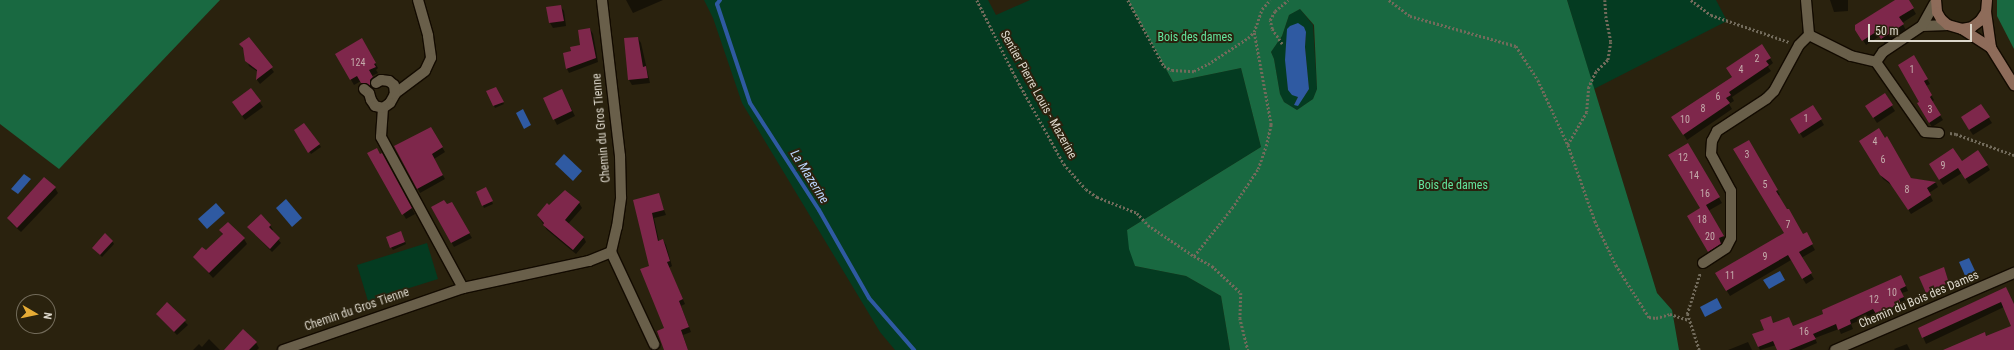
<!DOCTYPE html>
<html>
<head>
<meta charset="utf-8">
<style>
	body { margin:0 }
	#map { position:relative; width:2014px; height:350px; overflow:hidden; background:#2a220e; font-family:"Roboto Condensed",sans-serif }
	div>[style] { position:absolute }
	.green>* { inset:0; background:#043b21 }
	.forest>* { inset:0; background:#196941 }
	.water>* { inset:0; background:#2f5aa2 }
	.shadow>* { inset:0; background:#0007 }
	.stream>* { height:4px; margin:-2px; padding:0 2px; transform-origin:2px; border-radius:2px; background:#2f5aa2 }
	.building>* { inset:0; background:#7e274b }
	.path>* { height:2.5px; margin-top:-1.25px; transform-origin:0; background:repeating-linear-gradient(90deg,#726b5b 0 2px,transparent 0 4px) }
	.roads { filter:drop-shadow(1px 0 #130b00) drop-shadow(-1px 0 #130b00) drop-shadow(0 1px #130b00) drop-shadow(0 -1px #130b00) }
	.street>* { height:10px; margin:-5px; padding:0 5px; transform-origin:5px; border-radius:5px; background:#695f4a }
	.secondary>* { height:10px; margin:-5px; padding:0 5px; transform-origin:5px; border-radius:5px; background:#8e6c5a }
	span { translate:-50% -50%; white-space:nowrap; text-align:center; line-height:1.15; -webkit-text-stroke:4px #2a220e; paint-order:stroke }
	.number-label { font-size:10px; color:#c5acac }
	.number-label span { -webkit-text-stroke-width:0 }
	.park-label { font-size:12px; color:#63e69e }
	.street-label { font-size:12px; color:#ddd8cc }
	.water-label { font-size:13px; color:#bad4fb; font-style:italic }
	.north { position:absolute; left:16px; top:294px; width:40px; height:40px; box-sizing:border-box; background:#2a220e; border:1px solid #726b5a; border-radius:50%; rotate:99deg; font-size:11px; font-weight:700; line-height:16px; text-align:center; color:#ddd8cc }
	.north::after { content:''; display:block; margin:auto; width:14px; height:18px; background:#e6ac36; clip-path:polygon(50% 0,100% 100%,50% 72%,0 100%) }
	.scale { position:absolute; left:1868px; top:24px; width:104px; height:18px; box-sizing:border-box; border:2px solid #ddd8cc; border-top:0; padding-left:5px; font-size:12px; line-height:14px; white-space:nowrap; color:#ddd8cc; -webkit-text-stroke:3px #2a220e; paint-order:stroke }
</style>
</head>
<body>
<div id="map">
	<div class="green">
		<i style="clip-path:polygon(704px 0,988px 0,996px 15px,1030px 0,1128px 0,1173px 82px,1241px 68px,1261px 147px,1127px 230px,1135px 266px,1186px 276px,1221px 296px,1230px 350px,895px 350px,880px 332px,742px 103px,713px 18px)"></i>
		<i style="clip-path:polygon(1567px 0,1716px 0,1727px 21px,1594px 89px)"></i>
		<i style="clip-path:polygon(evenodd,1300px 9px,1313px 25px,1317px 89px,1313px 99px,1297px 110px,1284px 102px,1280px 94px,1274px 59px,1271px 52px,1282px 36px,1289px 15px,1300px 9px,1306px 32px,1305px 47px,1309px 89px,1306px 94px,1294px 105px,1298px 97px,1288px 90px,1286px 43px,1306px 32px)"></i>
		<i style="clip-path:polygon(427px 243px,438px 279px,368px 301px,357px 265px)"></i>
	</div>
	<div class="forest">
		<i style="clip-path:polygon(0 0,220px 0,59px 169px,0 124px)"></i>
		<i style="clip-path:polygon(evenodd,1128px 0,1567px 0,1657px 293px,1672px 310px,1679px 350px,1230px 350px,1221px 296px,1186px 276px,1135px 266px,1129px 249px,1127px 230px,1261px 147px,1241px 68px,1173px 82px,1128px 0,1300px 9px,1314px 25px,1317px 89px,1313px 99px,1297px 110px,1284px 102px,1280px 94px,1274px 59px,1271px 52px,1282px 36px,1289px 15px,1300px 9px)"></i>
		<i style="clip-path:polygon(1997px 0,2014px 0,2014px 49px,1997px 16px)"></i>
	</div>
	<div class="water">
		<i style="clip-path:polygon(1298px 23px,1304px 27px,1306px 32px,1305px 47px,1309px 89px,1298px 106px,1294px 105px,1298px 97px,1292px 95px,1288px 90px,1285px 60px,1287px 29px,1290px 26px)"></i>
		<i style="clip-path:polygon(523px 109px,531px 125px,524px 129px,516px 113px)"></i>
		<i style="clip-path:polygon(564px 154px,582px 171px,573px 181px,555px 164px)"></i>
		<i style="clip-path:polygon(24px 174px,31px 179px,18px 194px,11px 189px)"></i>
		<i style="clip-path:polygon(286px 199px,302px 218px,292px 227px,276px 208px)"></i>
		<i style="clip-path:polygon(216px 203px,225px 213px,207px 229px,198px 219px)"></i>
		<i style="clip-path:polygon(1969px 258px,1977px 275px,1967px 280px,1959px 262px)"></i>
		<i style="clip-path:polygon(1780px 271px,1785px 280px,1769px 289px,1763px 280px)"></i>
		<i style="clip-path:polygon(1717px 298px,1722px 308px,1705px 317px,1700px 307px)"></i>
	</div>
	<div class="shadow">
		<i style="clip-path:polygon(626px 0,663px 0,633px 13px)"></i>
		<i style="clip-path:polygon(1830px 0,1848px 0,1848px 11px,1834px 12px)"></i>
		<i style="clip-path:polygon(1897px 0,1908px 0,1916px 14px,1902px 23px,1906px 30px,1885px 44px,1880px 36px,1866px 45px,1860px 35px)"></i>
		<i style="clip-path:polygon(560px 6px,564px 11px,566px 26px,553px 28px,550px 23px,547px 8px)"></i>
		<i style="clip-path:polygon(590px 29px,593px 34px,598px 62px,569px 73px,567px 69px,572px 52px,582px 46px)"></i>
		<i style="clip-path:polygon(248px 38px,274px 72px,260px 84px,257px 80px,258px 72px,249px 66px,241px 44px)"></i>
		<i style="clip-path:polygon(638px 38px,641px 43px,650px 83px,632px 85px,629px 80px)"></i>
		<i style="clip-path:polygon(362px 39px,378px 68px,376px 70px,378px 73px,372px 76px,376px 83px,373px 86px,373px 90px,369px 88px,365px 88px,361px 81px,354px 85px,336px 54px)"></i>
		<i style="clip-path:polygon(1914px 57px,1930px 84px,1926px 86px,1934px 100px,1932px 102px,1943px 120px,1932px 127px,1918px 104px,1920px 102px)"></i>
		<i style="clip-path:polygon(1770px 58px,1773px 63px,1768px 67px,1771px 71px,1732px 97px,1734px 101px,1729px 104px,1732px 109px,1687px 140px,1676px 123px,1733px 77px)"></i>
		<i style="clip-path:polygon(495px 88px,504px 104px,495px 108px,494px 106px)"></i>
		<i style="clip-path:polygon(251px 89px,263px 107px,245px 120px,233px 103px)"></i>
		<i style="clip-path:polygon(562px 90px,575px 116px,557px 125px,554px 119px)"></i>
		<i style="clip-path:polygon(1884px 94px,1895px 111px,1877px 123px,1866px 106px)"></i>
		<i style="clip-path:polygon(1813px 106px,1824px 125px,1803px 138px,1792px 120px)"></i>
		<i style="clip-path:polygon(1981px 106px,1992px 123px,1973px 135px,1965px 123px)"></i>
		<i style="clip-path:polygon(304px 124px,321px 147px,311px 154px,296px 130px)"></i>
		<i style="clip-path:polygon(431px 129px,445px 152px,434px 159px,445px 179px,420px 193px,395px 147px)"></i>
		<i style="clip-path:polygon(1748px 141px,1780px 195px,1778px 196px,1803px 235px,1806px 234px,1815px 250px,1801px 258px,1814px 279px,1806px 284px,1791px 260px,1730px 296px,1716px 273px,1785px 234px)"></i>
		<i style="clip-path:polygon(1860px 141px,1911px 178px,1936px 183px,1938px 187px,1929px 193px,1933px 201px,1911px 214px,1894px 187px,1883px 179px)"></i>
		<i style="clip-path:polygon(1688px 144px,1722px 203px,1708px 211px,1726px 241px,1722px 244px,1723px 249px,1712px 257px,1689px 217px,1701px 209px)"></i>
		<i style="clip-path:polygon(369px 154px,382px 154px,415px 214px,406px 219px)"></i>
		<i style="clip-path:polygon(1961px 162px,1987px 165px,1990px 170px,1969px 184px,1962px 173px,1943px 185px,1933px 170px)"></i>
		<i style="clip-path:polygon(55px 188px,58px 193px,21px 232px,11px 223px,8px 218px)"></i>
		<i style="clip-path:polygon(487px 191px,493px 204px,484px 208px,477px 193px)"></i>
		<i style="clip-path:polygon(658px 194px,666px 215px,654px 218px,659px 241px,663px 240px,666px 245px,672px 266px,669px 268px,685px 304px,681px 306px,691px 332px,683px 335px,688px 350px,664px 350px,665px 329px,634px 201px)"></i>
		<i style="clip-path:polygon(451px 203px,472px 238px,454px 247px,432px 208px)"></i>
		<i style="clip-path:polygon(579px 203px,582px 208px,568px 224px,584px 238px,586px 242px,576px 254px,547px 230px,538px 216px,549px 206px)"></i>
		<i style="clip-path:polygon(270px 225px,273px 230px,271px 231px,281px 243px,272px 252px,248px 227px)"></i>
		<i style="clip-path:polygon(220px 231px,244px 239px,247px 244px,213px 278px,194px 257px,206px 251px,223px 235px)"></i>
		<i style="clip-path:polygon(402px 235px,406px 244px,393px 250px,391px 247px)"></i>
		<i style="clip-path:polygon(112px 241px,114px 244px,102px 257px,95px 250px)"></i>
		<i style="clip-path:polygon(1944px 268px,1951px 288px,1930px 298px,1921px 277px)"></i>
		<i style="clip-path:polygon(1904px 281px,1908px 291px,1902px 293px,1906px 302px,1901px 303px,1903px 308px,1879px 319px,1876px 314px,1851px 324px,1853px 329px,1841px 334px,1839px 329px,1815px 338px,1817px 343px,1801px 350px,1778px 350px,1776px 345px,1760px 350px,1758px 346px,1770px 318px,1773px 324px,1793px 327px)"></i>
		<i style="clip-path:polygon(2006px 288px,2014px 305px,2014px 350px,1946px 350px,1985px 333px,1987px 337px,2013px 326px,2004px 307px,1926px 344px,1919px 328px)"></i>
		<i style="clip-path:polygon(167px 304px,188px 325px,177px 335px,157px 315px)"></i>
		<i style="clip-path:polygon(209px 339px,220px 350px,193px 350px,199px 344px,202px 347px)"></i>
		<i style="clip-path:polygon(1748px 342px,1752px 350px,1728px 350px)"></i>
		<i style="clip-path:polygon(256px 343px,259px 348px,257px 350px,242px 350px)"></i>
		<i style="clip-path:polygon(1907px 344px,1910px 350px,1895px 350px,1894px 349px)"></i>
	</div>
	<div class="stream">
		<i style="left:720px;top:0;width:5px;rotate:127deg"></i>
		<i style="left:717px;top:4px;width:104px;rotate:71.6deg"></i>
		<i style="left:750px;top:103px;width:127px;rotate:57.2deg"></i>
		<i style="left:819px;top:210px;width:101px;rotate:60.4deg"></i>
		<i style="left:869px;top:298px;width:69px;rotate:49.1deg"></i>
	</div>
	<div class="building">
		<i style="clip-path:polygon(1895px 0,1909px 0,1914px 8px,1899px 17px,1904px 24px,1881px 39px,1876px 32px,1862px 41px,1855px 30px,1855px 25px)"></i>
		<i style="clip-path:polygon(561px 5px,564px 21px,549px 23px,546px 7px)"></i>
		<i style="clip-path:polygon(590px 28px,596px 58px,566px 69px,563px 53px,571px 51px,570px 47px,580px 45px,578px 30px)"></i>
		<i style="clip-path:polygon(249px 37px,273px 67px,256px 80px,257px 70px,245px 61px,243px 48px,239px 44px)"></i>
		<i style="clip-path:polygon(638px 37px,643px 67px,646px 66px,648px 78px,628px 80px,624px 38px)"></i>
		<i style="clip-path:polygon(362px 38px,376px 63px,374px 64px,376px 67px,369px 70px,373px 77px,370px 80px,370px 86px,365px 83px,361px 83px,357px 76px,350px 80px,335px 54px)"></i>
		<i style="clip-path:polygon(1762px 44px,1771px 58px,1766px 61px,1769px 65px,1729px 92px,1731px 95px,1726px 98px,1730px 103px,1683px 135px,1671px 117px,1732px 77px,1726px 68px)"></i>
		<i style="clip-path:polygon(1914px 55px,1928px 79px,1924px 81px,1932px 95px,1930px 97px,1941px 115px,1929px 123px,1917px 103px,1919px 102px,1898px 65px)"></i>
		<i style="clip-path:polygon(496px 87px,504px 102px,493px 106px,486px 91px)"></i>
		<i style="clip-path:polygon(251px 88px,261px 101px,242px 116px,232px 102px)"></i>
		<i style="clip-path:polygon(562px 89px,572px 111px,553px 120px,543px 98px)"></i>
		<i style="clip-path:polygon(1885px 93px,1893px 105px,1873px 118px,1865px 106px)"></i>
		<i style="clip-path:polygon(1981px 104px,1990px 117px,1969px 130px,1961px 117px)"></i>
		<i style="clip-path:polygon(1813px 105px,1822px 119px,1799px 134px,1790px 119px)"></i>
		<i style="clip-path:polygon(304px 123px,320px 144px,308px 153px,294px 130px)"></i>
		<i style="clip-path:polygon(431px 127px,443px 147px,432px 154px,443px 175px,417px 189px,394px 146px)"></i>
		<i style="clip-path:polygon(1879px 128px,1885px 138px,1887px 136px,1911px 178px,1936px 182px,1927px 188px,1931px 195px,1908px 210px,1889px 182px,1880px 175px,1859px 141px)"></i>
		<i style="clip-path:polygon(1749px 140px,1778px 190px,1776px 191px,1787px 209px,1789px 209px,1803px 234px,1807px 232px,1813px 244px,1799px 252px,1812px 273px,1802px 279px,1788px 255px,1726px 291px,1715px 273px,1784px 233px,1733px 149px)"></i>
		<i style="clip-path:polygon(1688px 143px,1720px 197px,1706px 205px,1724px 236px,1719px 238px,1721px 244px,1708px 252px,1687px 216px,1700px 208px,1668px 155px)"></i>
		<i style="clip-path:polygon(377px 148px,380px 154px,382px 153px,412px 208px,402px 215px,367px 153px)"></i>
		<i style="clip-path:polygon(1953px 148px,1962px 161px,1978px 150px,1988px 165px,1965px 179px,1958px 168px,1939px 180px,1929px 164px)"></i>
		<i style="clip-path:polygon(44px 177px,56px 187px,17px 228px,7px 218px)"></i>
		<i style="clip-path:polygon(486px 187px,493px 201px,482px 206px,476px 192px)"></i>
		<i style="clip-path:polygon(565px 190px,580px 202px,565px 220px,584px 237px,573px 250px,543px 225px,544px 223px,537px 215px,547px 203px,549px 205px)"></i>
		<i style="clip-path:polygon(659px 193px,664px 210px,652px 213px,658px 241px,663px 239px,670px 261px,667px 262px,683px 299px,679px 301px,689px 327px,681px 330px,688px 350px,664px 350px,657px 331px,664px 328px,640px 269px,649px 266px,633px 200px)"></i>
		<i style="clip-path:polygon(444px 200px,447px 204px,452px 202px,470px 233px,451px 243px,431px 207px)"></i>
		<i style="clip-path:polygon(261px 214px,271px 225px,269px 227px,280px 238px,270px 249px,247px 227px)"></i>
		<i style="clip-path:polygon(228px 222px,245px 238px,209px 273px,193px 257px,202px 247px,206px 250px,223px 234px,219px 230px)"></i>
		<i style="clip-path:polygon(401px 231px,405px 242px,390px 248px,386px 237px)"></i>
		<i style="clip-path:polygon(105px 233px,113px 241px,100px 255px,92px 248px)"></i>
		<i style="clip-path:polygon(1944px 267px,1949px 283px,1926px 293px,1919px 277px)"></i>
		<i style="clip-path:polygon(1901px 275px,1906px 286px,1900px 289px,1904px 297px,1899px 299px,1901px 304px,1876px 314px,1873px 309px,1850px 320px,1851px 324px,1838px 330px,1836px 324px,1813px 334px,1816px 339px,1789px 350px,1777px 350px,1773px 341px,1758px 347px,1752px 334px,1764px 330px,1760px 320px,1771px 316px,1773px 323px,1789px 317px,1793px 326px,1823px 314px,1822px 310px)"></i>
		<i style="clip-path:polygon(2006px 287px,2014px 304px,2014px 350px,1943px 350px,1985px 332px,1986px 336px,2011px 326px,2001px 302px,1922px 338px,1918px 328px)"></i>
		<i style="clip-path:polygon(167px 302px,186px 320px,174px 332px,156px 314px)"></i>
		<i style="clip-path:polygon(243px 329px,257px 342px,249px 350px,224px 350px)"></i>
	</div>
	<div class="path">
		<i style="left:977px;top:0;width:85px;rotate:63.4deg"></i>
		<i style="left:1015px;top:76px;width:101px;rotate:60.9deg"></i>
		<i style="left:1064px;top:164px;width:33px;rotate:49deg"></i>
		<i style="left:1086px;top:189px;width:14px;rotate:36deg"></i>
		<i style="left:1097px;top:197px;width:43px;rotate:21.8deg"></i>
		<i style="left:1137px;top:213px;width:16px;rotate:47deg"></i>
		<i style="left:1148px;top:225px;width:55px;rotate:34deg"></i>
		<i style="left:1194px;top:256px;width:21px;rotate:29deg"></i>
		<i style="left:1212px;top:266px;width:40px;rotate:43deg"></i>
		<i style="left:1241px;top:293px;width:25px;rotate:92deg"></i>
		<i style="left:1240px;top:318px;width:33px;rotate:76deg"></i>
		<i style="left:1128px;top:0;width:75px;rotate:61.4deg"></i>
		<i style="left:1164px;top:66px;width:9px;rotate:27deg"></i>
		<i style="left:1172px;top:70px;width:22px;rotate:3deg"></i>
		<i style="left:1194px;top:71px;width:16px;rotate:-27deg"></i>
		<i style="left:1208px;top:64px;width:48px;rotate:-33deg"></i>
		<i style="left:1248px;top:38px;width:8px;rotate:-45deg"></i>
		<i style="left:1254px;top:32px;width:24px;rotate:-71deg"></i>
		<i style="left:1262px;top:9px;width:12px;rotate:-48deg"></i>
		<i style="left:1389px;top:0;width:26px;rotate:37deg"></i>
		<i style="left:1410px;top:16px;width:110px;rotate:15.8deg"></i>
		<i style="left:1516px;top:46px;width:40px;rotate:57.1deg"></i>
		<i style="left:1538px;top:80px;width:72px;rotate:65.2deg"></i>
		<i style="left:1605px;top:0;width:16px;rotate:86deg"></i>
		<i style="left:1606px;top:16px;width:26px;rotate:79deg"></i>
		<i style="left:1611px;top:42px;width:18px;rotate:99deg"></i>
		<i style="left:1608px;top:60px;width:17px;rotate:135deg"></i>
		<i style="left:1596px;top:72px;width:17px;rotate:115deg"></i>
		<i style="left:1589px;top:87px;width:25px;rotate:95deg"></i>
		<i style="left:1587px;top:112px;width:38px;rotate:120deg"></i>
		<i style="left:1568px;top:145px;width:81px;rotate:70.4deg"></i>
		<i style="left:1595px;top:221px;width:49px;rotate:64.5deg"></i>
		<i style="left:1616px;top:265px;width:62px;rotate:57.6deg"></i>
		<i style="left:1649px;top:317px;width:7px;rotate:8deg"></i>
		<i style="left:1656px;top:318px;width:15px;rotate:-16deg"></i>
		<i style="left:1670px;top:314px;width:20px;rotate:18deg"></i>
		<i style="left:1691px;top:0;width:25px;rotate:37deg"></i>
		<i style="left:1711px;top:15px;width:83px;rotate:19.1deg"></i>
		<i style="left:1282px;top:44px;width:18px;rotate:-124deg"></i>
		<i style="left:1272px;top:29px;width:9px;rotate:-103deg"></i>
		<i style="left:1270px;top:20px;width:10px;rotate:-61deg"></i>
		<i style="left:1275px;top:11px;width:17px;rotate:-40deg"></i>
		<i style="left:1950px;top:133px;width:6px;rotate:9deg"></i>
		<i style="left:1956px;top:134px;width:62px;rotate:19.9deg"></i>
		<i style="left:1194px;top:256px;width:61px;rotate:-51.6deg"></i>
		<i style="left:1232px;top:208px;width:47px;rotate:-56.3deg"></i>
		<i style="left:1258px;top:169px;width:24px;rotate:-71deg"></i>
		<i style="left:1266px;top:146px;width:22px;rotate:-77deg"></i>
		<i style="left:1271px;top:125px;width:95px;rotate:-100.4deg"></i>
		<i style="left:1699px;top:350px;width:38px;rotate:-108deg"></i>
		<i style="left:1687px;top:314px;width:43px;rotate:-72.4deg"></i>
	</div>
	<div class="roads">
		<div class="street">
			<i style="left:418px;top:0;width:37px;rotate:74deg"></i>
			<i style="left:428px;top:36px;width:22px;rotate:82deg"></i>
			<i style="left:431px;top:58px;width:14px;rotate:115deg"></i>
			<i style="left:425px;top:71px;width:38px;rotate:143deg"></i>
			<i style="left:395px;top:94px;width:10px;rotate:119deg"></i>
			<i style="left:390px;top:103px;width:9px;rotate:144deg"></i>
			<i style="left:383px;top:108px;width:29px;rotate:94deg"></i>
			<i style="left:381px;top:137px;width:172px;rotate:61.5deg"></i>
			<i style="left:1806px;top:0;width:35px;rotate:85deg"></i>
			<i style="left:1922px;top:26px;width:26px;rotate:-2deg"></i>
			<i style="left:1809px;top:35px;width:47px;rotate:26.6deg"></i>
			<i style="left:1851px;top:56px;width:26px;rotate:13deg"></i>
			<i style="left:1876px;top:62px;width:12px;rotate:-55deg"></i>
			<i style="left:1883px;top:52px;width:47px;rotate:-33.7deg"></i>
			<i style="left:1922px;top:26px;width:26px;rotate:-61deg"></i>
			<i style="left:1876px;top:62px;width:85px;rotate:55deg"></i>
			<i style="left:1925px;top:132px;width:14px;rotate:4deg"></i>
			<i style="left:376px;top:83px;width:6px;rotate:-31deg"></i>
			<i style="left:381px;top:80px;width:8px;rotate:7deg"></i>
			<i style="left:389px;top:81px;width:6px;rotate:39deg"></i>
			<i style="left:394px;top:85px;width:9px;rotate:84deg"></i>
			<i style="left:364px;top:89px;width:6px;rotate:39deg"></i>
			<i style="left:369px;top:93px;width:7px;rotate:74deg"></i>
			<i style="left:371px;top:100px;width:7px;rotate:56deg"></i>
			<i style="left:375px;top:106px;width:8px;rotate:14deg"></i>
			<i style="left:611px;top:252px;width:102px;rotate:64.9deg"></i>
			<i style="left:1703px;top:263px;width:27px;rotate:-33deg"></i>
			<i style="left:1726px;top:248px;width:11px;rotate:-63deg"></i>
			<i style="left:1731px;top:238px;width:47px;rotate:-90deg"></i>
			<i style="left:1731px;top:191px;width:42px;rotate:-118.4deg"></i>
			<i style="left:1711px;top:154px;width:13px;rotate:-86deg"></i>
			<i style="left:1712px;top:141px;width:11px;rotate:-63deg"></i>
			<i style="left:1717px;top:131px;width:59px;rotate:-33.1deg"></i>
			<i style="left:1766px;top:99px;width:11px;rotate:-45deg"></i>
			<i style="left:1774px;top:91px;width:52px;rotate:-61.5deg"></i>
			<i style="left:1799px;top:45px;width:14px;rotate:-45deg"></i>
			<i style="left:283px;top:350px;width:190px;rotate:-19deg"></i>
			<i style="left:463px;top:288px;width:129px;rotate:-12.1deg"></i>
			<i style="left:589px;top:261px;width:24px;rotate:-22deg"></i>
			<i style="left:611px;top:252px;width:26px;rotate:-77deg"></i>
			<i style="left:617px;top:227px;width:30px;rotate:-82deg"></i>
			<i style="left:621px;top:197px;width:41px;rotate:-91.4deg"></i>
			<i style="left:620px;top:156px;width:157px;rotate:-96.6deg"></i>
			<i style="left:1835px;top:350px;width:195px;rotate:-23.3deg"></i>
		</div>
		<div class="secondary">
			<i style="left:1936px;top:0;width:12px;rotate:85deg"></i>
			<i style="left:1937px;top:12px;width:8px;rotate:60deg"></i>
			<i style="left:1941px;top:19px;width:9px;rotate:41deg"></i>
			<i style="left:1948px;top:25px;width:15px;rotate:16deg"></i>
			<i style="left:1962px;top:29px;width:10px;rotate:-11deg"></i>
			<i style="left:1972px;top:27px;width:10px;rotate:-37deg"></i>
			<i style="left:1980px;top:21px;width:11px;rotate:-56deg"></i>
			<i style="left:1986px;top:12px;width:12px;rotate:-85deg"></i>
			<i style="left:1986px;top:12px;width:36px;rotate:82deg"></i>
			<i style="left:1991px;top:48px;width:44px;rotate:58.1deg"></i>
			<i style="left:1962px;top:29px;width:35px;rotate:33deg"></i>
		</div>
	</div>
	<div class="number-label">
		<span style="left:1757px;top:59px">2</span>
		<span style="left:358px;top:63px">124</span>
		<span style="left:1741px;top:70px">4</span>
		<span style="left:1912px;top:70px">1</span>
		<span style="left:1718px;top:97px">6</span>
		<span style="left:1703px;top:109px">8</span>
		<span style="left:1930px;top:110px">3</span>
		<span style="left:1806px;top:119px">1</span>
		<span style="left:1685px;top:120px">10</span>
		<span style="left:1875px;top:142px">4</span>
		<span style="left:1747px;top:155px">3</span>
		<span style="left:1683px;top:158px">12</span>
		<span style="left:1883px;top:160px">6</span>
		<span style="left:1943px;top:166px">9</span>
		<span style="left:1694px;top:176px">14</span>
		<span style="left:1765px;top:185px">5</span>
		<span style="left:1907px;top:190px">8</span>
		<span style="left:1705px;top:194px">16</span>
		<span style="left:1702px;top:220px">18</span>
		<span style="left:1788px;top:225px">7</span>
		<span style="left:1710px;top:237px">20</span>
		<span style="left:1765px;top:257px">9</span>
		<span style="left:1730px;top:276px">11</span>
		<span style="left:1892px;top:293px">10</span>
		<span style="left:1874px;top:300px">12</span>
		<span style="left:1804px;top:332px">16</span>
	</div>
	<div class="park-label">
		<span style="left:1195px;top:38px">Bois des dames</span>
		<span style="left:1453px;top:186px">Bois de dames</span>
	</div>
	<div class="street-label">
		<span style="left:1038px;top:95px;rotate:61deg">Sentier Pierre Louis - Mazerine</span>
		<span style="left:602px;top:128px;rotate:-95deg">Chemin du Gros Tienne</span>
		<span style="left:1919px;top:300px;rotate:-23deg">Chemin du Bois des Dames</span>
		<span style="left:357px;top:310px;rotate:-19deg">Chemin du Gros Tienne</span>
	</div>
	<div class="water-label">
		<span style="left:809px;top:177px;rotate:58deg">La Mazerine</span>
	</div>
	<div class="north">N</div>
	<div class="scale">50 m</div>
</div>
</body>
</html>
